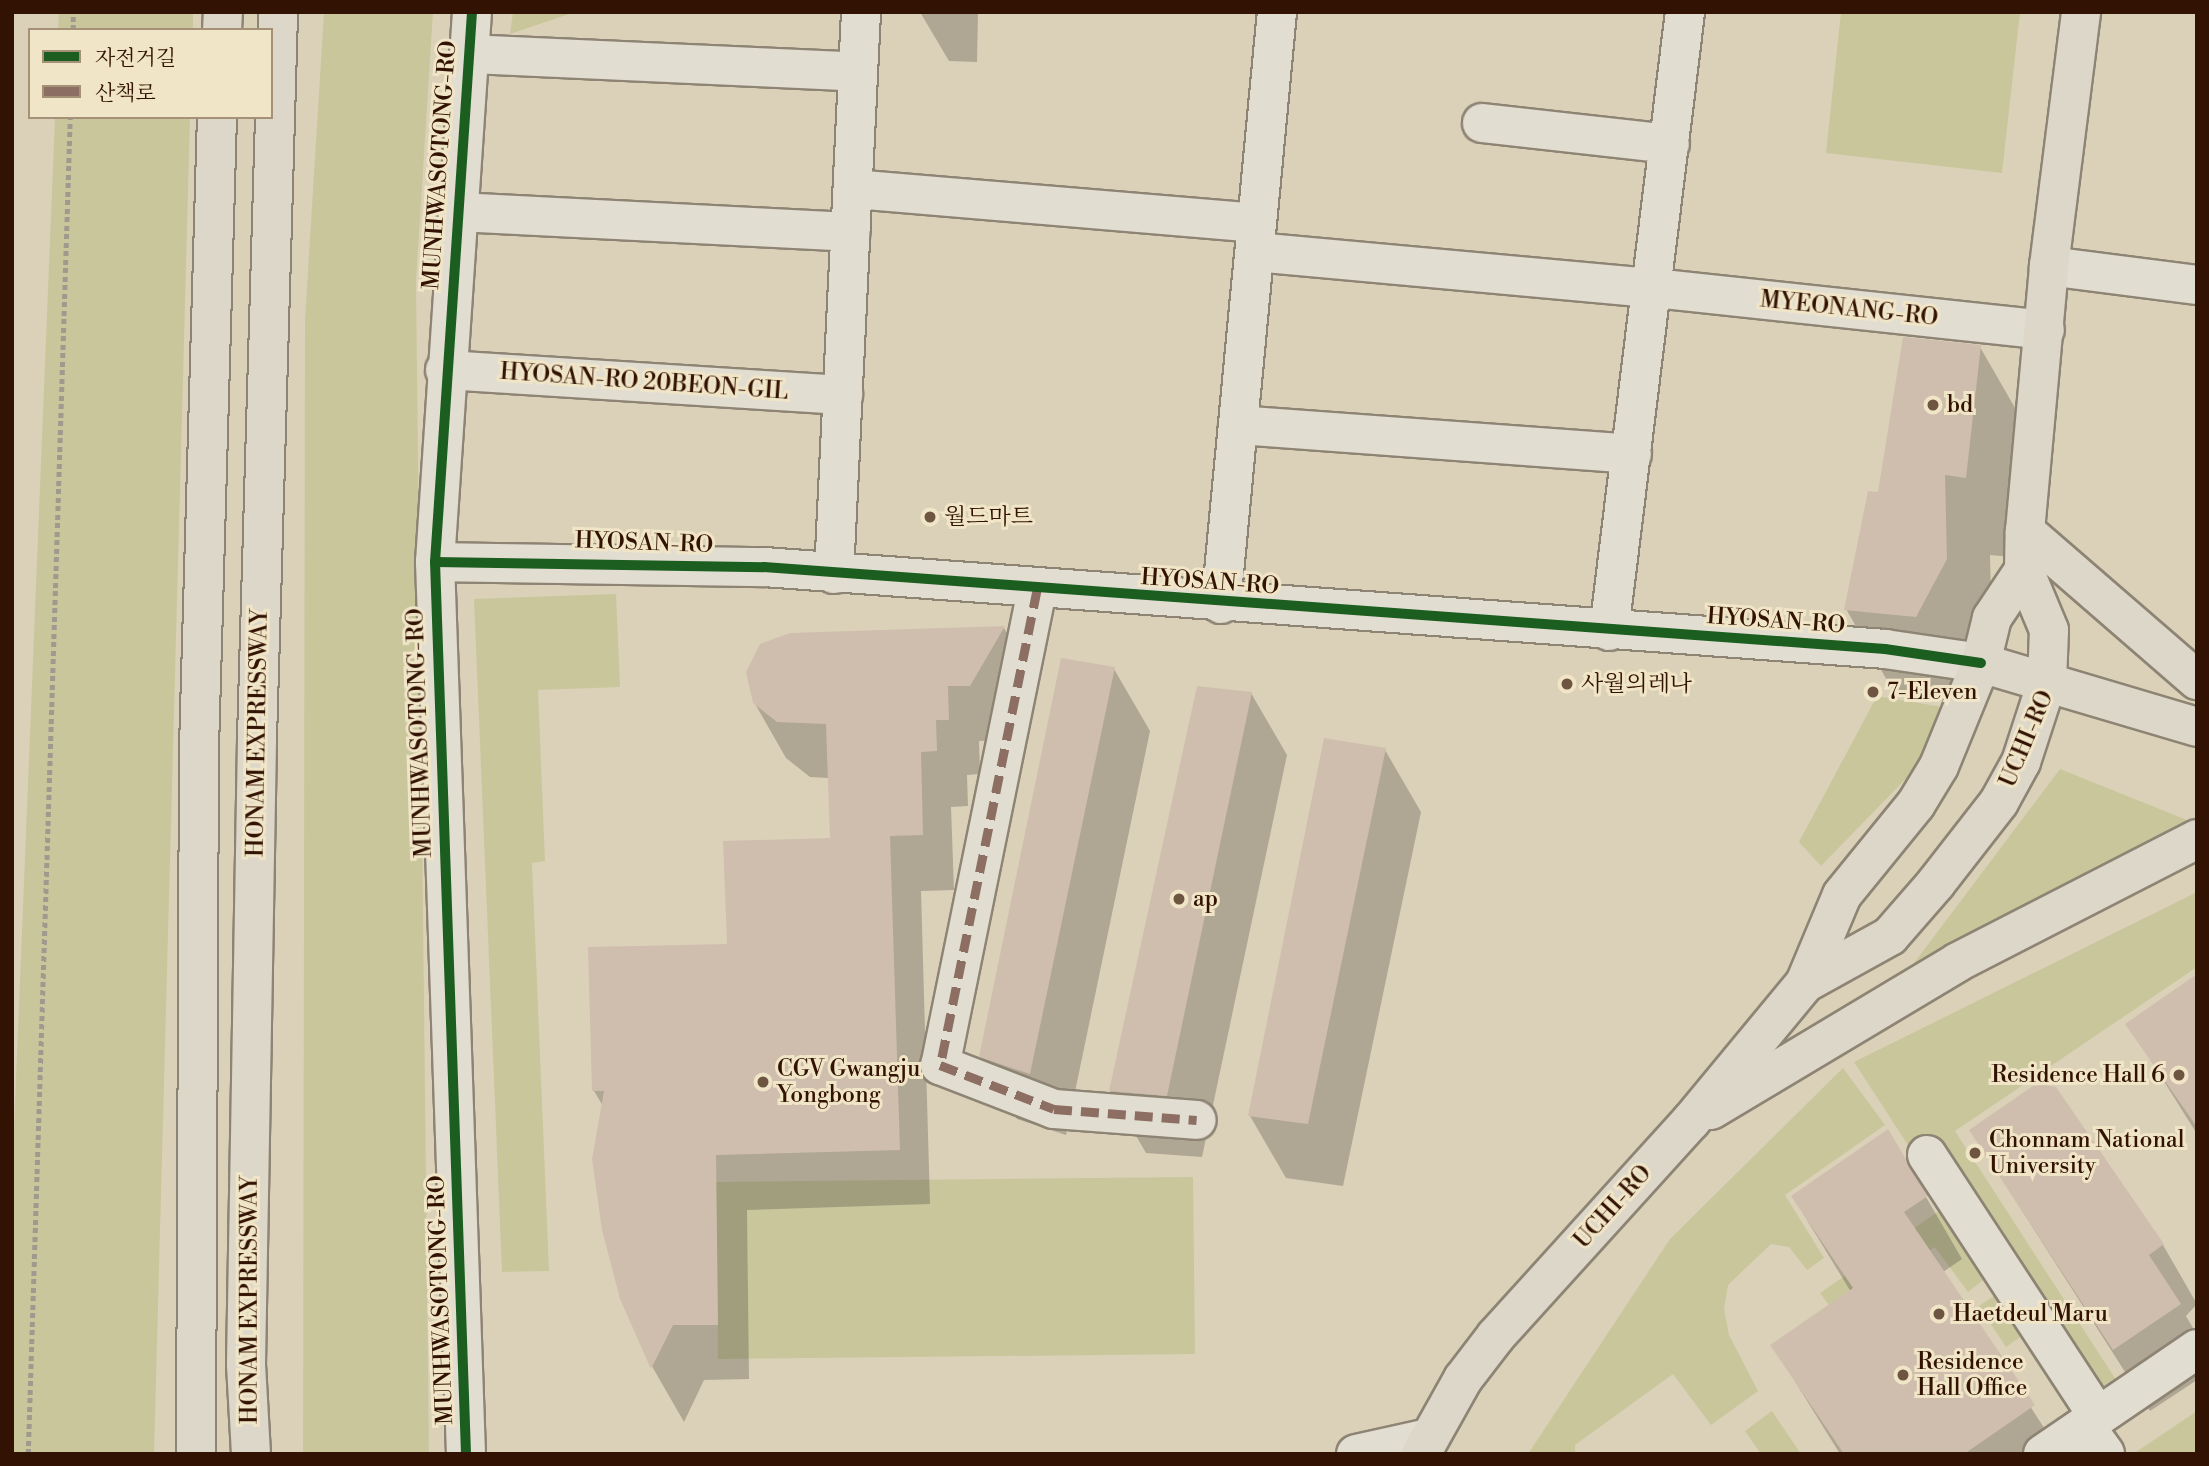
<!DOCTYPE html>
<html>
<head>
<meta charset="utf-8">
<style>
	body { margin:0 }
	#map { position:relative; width:2209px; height:1466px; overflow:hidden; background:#dbd1b8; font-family:"Libre Bodoni","Noto Serif KR",serif }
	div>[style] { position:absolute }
	.green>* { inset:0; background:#c9c69c }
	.shadow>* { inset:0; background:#0003 }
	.building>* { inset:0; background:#cfbeae }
	.path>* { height:4.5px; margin-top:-2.25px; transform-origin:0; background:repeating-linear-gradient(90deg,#a0998e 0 5px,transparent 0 8.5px) }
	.roads { filter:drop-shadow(2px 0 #8e8474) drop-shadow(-2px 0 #8e8474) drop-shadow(0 2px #8e8474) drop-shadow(0 -2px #8e8474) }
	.minor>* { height:38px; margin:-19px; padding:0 19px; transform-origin:19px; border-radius:19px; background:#e2ddd1 }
	.major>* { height:38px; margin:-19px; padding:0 19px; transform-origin:19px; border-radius:19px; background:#ddd7c9 }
	.highway>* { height:38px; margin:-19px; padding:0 19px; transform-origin:19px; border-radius:19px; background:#ddd7c9 }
	.quiet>* { height:9px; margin-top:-4.5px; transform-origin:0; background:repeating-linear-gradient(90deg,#8d6e63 0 18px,transparent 0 27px) }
	.cycleway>* { height:10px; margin:-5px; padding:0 5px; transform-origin:5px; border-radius:5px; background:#1b5e20 }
	.dots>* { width:19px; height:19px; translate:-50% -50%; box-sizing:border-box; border:4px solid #f1e5c7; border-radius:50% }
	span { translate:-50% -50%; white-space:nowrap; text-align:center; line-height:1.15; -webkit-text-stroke:6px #f1e5c7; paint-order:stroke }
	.street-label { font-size:23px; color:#321202 }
	.poi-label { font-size:23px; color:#321202 }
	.left { translate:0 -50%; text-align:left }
	.right { translate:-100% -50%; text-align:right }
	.frame { position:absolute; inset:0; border:14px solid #321202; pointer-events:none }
	.legend { position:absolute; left:28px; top:28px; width:245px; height:91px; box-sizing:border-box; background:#f1e5c7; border:2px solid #a59178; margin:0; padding:9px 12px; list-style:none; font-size:21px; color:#321202 }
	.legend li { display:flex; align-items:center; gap:14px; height:35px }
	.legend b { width:35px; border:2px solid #a59178 }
</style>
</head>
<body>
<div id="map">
	<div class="green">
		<i style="clip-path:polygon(59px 12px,193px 12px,193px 30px,58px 30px)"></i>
		<i style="clip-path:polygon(324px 12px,433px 12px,416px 281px,429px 1454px,303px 1454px,305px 320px)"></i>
		<i style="clip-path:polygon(513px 12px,575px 12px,510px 34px)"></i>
		<i style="clip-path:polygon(1841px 12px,2020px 12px,2002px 173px,1826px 153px)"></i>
		<i style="clip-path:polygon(55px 117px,190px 117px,154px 1454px,12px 1454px,12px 1178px)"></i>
		<i style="clip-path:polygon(616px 594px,620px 687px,538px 690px,545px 861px,532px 863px,549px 1271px,502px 1272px,474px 599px)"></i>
		<i style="clip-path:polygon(1877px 696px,1948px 708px,1926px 758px,1821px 866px,1799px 842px)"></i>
		<i style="clip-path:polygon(2060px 769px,2197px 824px,2197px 860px,1857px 1039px)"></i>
		<i style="clip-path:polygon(2197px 892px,2197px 967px,1955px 1131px,2120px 1386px,2083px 1413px,2029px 1331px,2006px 1347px,1979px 1306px,2003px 1290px,1991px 1274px,1968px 1292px,1935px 1247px,1834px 1312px,1820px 1293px,1942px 1209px,1952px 1213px,1854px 1062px)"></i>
		<i style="clip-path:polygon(1843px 1068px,1885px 1125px,1785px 1195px,1824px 1258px,1807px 1270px,1789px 1247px,1771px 1244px,1728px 1285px,1724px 1309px,1729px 1335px,1758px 1391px,1711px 1425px,1673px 1374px,1575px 1445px,1575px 1454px,1528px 1454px,1670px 1239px)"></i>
		<i style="clip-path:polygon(1193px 1177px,1195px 1354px,718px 1359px,716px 1182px)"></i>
		<i style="clip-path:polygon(1772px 1411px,1801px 1454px,1761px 1454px,1745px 1431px)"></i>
		<i style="clip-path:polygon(2197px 1411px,2197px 1454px,2133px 1454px)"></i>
	</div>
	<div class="shadow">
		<i style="clip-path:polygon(920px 12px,978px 12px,977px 62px,949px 61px)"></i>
		<i style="clip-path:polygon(1980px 347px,2026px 427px,2011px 557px,1990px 555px,1992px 640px,1962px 697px,1892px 689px,1846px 609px,1879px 494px)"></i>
		<i style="clip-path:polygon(1004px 628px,1035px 683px,1002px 740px,979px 741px,980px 774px,967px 775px,968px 806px,951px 807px,954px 890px,921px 891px,930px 1204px,747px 1210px,749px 1379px,704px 1380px,684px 1422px,653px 1368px,622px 1298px,603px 1106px,594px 1091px,831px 840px,829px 778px,810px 777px,786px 758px,754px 702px)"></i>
		<i style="clip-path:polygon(1114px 669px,1150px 731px,1066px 1135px,1017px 1119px,981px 1056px)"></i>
		<i style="clip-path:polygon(1251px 693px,1287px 755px,1202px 1157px,1146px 1153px,1110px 1091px)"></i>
		<i style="clip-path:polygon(1385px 750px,1421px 812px,1343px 1186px,1286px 1178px,1250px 1116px)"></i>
		<i style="clip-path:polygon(2197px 976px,2197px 1134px,2128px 1024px)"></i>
		<i style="clip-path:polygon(1971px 1131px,2163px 1245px,2197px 1304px,2186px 1316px,2197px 1335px,2197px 1380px,2150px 1411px)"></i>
		<i style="clip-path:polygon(1793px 1197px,1926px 1197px,1962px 1259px,1943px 1272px,2061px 1454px,1840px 1454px,1773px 1346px,1851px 1292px)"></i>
	</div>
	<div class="building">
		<i style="clip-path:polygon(1903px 337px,1981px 345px,1966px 478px,1945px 475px,1947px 559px,1916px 617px,1844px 610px,1868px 491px,1878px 492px)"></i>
		<i style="clip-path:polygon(1005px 626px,970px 686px,948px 686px,949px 720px,936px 720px,937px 751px,921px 752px,923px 835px,890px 836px,900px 1150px,716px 1155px,718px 1325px,673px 1325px,651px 1369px,620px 1299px,602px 1230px,592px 1159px,604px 1091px,592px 1091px,588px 947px,727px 944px,723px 841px,830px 838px,826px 724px,777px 722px,753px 703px,746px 672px,760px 644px,790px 633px)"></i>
		<i style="clip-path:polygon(1061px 658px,1115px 667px,1030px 1074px,979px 1057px)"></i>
		<i style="clip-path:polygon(1197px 686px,1252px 692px,1167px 1096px,1109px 1091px)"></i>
		<i style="clip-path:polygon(1324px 738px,1386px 748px,1308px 1124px,1248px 1116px)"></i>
		<i style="clip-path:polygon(2197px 974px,2197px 1127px,2125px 1024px)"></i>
		<i style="clip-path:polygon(2046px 1085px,2056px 1087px,2164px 1244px,2149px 1255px,2181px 1304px,2113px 1350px,1969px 1130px,2033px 1086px)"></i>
		<i style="clip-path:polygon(1888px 1129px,1928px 1196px,1904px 1212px,2035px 1405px,1964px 1454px,1844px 1454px,1770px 1345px,1853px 1288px,1791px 1196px)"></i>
	</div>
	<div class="path">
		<i style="left:73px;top:30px;width:18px;rotate:-90deg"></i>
		<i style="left:28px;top:1454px;width:1338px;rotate:-88.2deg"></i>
	</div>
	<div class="roads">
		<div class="minor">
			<i style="left:469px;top:54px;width:389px;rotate:2.6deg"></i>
			<i style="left:1482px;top:123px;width:189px;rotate:6.4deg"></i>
			<i style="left:853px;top:189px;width:405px;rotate:4.8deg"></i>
			<i style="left:457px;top:212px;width:394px;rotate:2.9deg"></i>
			<i style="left:1255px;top:252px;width:400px;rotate:5.2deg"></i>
			<i style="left:1653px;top:288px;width:394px;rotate:6.1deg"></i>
			<i style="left:2049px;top:266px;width:149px;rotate:7.3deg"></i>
			<i style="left:445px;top:370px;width:399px;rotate:3.6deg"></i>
			<i style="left:1238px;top:425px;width:395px;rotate:4.2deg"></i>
			<i style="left:435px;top:562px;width:329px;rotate:0.9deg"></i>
			<i style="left:764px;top:567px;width:1124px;rotate:4.18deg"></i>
			<i style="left:1885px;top:649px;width:97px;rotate:8.3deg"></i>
			<i style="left:834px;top:574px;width:563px;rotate:-87.25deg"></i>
			<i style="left:1037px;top:590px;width:485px;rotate:101.5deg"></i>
			<i style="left:940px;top:1065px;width:122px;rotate:21.1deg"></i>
			<i style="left:1054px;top:1109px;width:143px;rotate:4.4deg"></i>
			<i style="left:1221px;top:604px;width:595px;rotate:-84.6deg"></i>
			<i style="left:1609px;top:631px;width:624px;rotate:-83deg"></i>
			<i style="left:1927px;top:1155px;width:312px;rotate:56.8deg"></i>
			<i style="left:2085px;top:1426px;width:34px;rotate:54deg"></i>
			<i style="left:466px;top:1454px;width:893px;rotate:-91.99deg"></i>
			<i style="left:435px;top:562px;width:551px;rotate:-86.15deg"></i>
			<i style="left:1356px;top:1454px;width:74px;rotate:-12.5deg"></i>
			<i style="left:2043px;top:1454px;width:186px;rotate:-34.3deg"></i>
		</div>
		<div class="major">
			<i style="left:2025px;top:531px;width:228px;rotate:40.9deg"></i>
			<i style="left:1981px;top:663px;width:225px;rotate:16.5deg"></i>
			<i style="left:1805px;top:983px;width:97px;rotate:-28.9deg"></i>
			<i style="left:1890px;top:936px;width:70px;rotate:-49deg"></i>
			<i style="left:1936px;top:883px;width:103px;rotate:-52.1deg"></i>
			<i style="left:1999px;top:802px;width:46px;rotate:-61.2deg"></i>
			<i style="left:2021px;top:762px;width:84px;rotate:-72deg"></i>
			<i style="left:2047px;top:682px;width:52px;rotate:-87.8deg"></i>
			<i style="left:2049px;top:630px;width:65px;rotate:-112.6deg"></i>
			<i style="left:2024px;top:570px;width:39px;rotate:-89deg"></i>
			<i style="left:2025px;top:531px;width:266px;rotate:-84.8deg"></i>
			<i style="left:2049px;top:266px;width:256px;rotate:-82.8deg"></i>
			<i style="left:1711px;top:1110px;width:288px;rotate:-30.9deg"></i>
			<i style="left:1958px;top:962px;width:269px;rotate:-27.2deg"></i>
			<i style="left:1421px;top:1454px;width:86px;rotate:-60.8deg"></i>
			<i style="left:1463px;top:1379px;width:54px;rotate:-52.5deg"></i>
			<i style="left:1496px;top:1336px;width:290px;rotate:-47.8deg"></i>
			<i style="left:1691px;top:1121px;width:179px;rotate:-50.4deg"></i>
			<i style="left:1805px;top:983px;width:95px;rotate:-67.2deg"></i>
			<i style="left:1842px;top:895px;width:117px;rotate:-50.9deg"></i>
			<i style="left:1916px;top:804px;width:44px;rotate:-58.8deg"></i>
			<i style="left:1939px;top:766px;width:111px;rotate:-67.8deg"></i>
			<i style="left:1981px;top:663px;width:46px;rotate:-76.3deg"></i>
			<i style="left:1992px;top:618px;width:58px;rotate:-56.3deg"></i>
		</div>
		<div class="highway">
			<i style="left:222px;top:30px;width:18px;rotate:-87deg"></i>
			<i style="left:196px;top:1454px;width:706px;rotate:-89.76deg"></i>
			<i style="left:199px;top:748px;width:631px;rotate:-88.37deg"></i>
			<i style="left:251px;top:1454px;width:90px;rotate:-93.2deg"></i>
			<i style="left:246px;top:1364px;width:626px;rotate:-88.99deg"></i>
			<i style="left:257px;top:738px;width:726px;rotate:-88.34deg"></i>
		</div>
	</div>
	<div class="quiet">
		<i style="left:1037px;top:590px;width:485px;rotate:101.5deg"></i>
		<i style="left:940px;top:1065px;width:122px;rotate:21.1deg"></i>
		<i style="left:1054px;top:1109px;width:143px;rotate:4.4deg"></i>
	</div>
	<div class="cycleway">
		<i style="left:435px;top:562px;width:329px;rotate:0.9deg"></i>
		<i style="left:764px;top:567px;width:1124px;rotate:4.18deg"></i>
		<i style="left:1885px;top:649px;width:97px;rotate:8.3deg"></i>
		<i style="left:466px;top:1454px;width:893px;rotate:-91.99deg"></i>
		<i style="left:435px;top:562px;width:551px;rotate:-86.15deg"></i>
	</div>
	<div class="dots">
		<i style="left:1933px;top:405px;background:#6d5542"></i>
		<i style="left:930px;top:517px;background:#6d5542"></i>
		<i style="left:1567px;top:684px;background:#6d5542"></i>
		<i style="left:1873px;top:692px;background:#6d5542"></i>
		<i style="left:1179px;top:899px;background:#6d5542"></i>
		<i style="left:2179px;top:1075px;background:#6d5542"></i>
		<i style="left:763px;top:1082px;background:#6d5542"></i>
		<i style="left:1975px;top:1153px;background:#6d5542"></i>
		<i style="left:1939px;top:1314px;background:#6d5542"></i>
		<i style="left:1903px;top:1375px;background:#6d5542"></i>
	</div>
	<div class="street-label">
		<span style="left:440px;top:165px;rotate:-86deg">MUNHWASOTONG-RO</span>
		<span style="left:1849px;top:309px;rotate:6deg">MYEONANG-RO</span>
		<span style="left:644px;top:382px;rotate:4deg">HYOSAN-RO 20BEON-GIL</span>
		<span style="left:644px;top:543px;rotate:2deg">HYOSAN-RO</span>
		<span style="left:1210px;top:582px;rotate:4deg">HYOSAN-RO</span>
		<span style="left:1776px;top:621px;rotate:4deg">HYOSAN-RO</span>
		<span style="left:258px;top:733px;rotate:-89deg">HONAM EXPRESSWAY</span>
		<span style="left:420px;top:733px;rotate:-92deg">MUNHWASOTONG-RO</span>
		<span style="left:2027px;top:739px;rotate:-67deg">UCHI-RO</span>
		<span style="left:1613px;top:1207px;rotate:-48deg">UCHI-RO</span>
		<span style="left:250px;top:1300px;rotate:-90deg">HONAM EXPRESSWAY</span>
		<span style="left:441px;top:1300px;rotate:-92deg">MUNHWASOTONG-RO</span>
	</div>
	<div class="poi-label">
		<span class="left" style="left:1947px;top:405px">bd</span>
		<span class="left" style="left:944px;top:517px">월드마트</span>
		<span class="left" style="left:1581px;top:684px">사월의레나</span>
		<span class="left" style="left:1887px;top:692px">7-Eleven</span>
		<span class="left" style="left:1193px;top:899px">ap</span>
		<span class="left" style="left:777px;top:1082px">CGV Gwangju<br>Yongbong</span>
		<span class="right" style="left:2165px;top:1075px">Residence Hall 6</span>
		<span class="left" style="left:1989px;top:1153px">Chonnam National<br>University</span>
		<span class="left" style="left:1953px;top:1314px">Haetdeul Maru</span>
		<span class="left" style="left:1917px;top:1375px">Residence<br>Hall Office</span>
	</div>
	<div class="frame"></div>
	<ul class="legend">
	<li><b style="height:9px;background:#1b5e20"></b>자전거길</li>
	<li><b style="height:9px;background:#8d6e63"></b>산책로</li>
	</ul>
</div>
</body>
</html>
